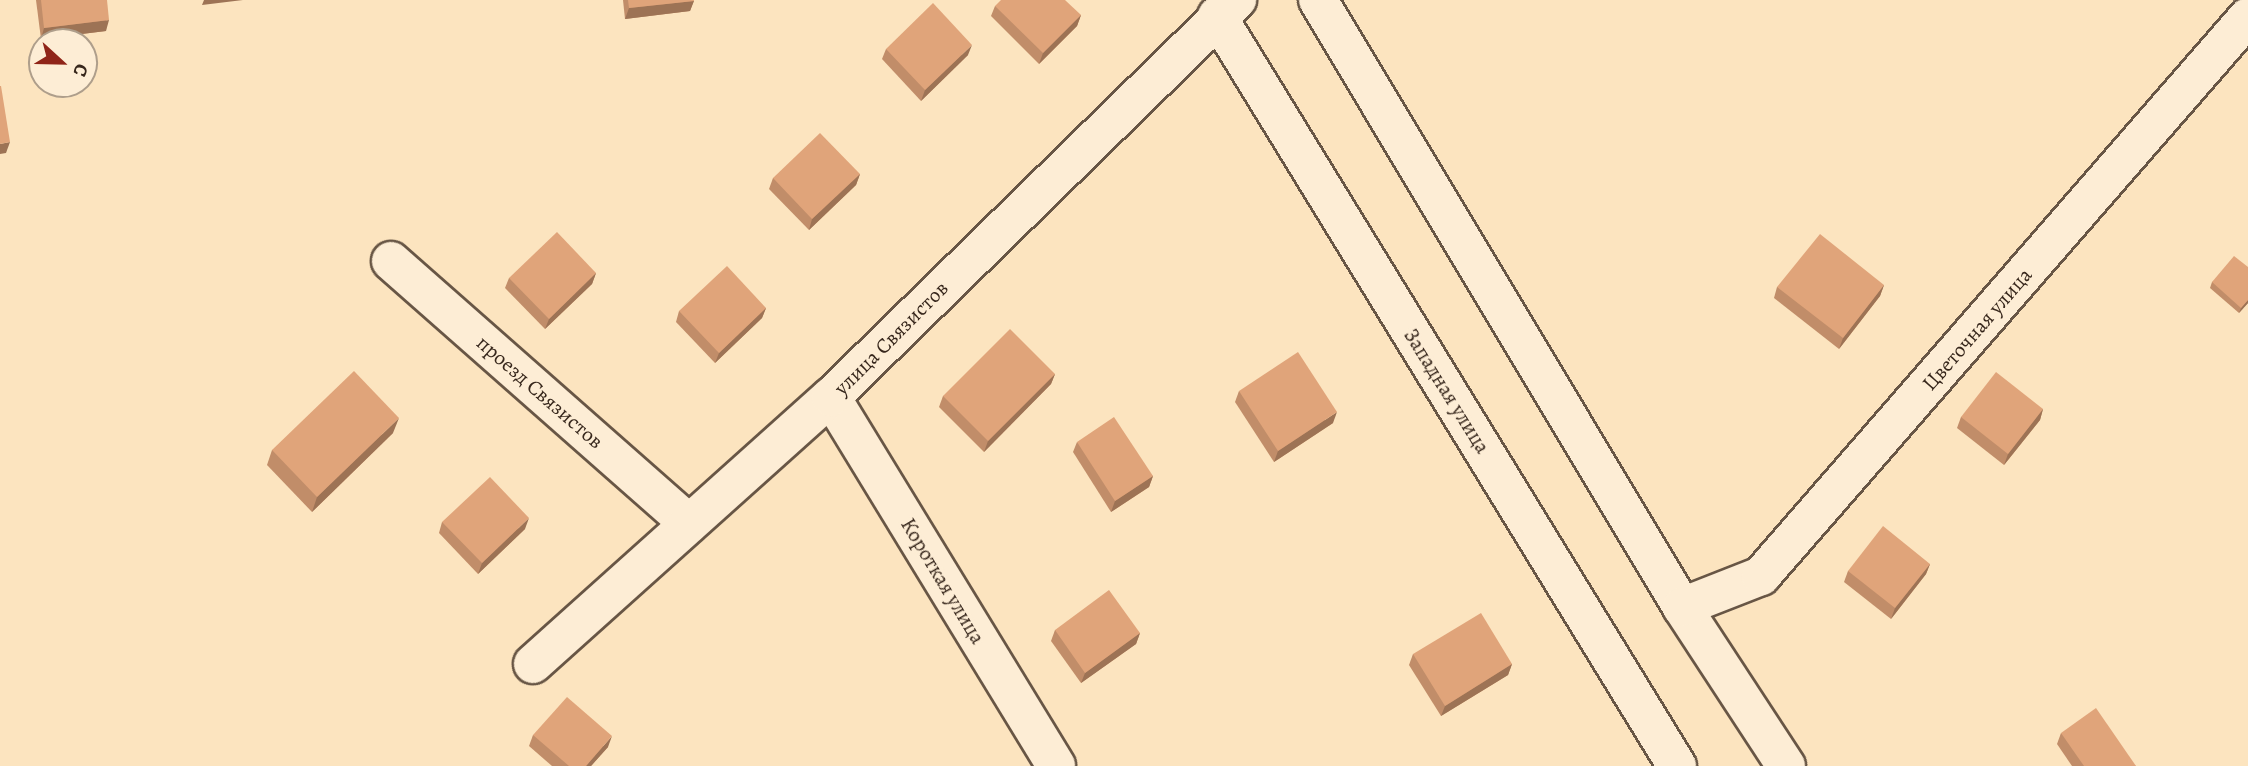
<!DOCTYPE html>
<html>
<head>
<meta charset="utf-8">
<style>
	body { margin:0 }
	#map { position:relative; width:2248px; height:766px; overflow:hidden; background:#fce4bf; font-family:Alegreya,serif }
	div>[style] { position:absolute }
	.roads { filter:drop-shadow(2px 0 #685645) drop-shadow(-2px 0 #685645) drop-shadow(0 2px #685645) drop-shadow(0 -2px #685645) }
	.minor>* { height:38px; margin:-19px; padding:0 19px; transform-origin:19px; border-radius:19px; background:#fdedd5 }
	.wall>* { inset:0; background:#c18d69 }
	.shaded-wall>* { inset:0; background:#9d7355 }
	.building>* { inset:0; background:#e0a47a }
	span { translate:-50% -50%; white-space:nowrap; text-align:center; line-height:1.15; -webkit-text-stroke:6px #fdedd5; paint-order:stroke }
	.street-label { font-size:21px; color:#37271c }
	.north { position:absolute; left:28px; top:28px; width:70px; height:70px; box-sizing:border-box; background:#fdedd5; border:2px solid #ae9e8b; border-radius:50%; rotate:112deg; font-size:19px; font-weight:700; line-height:28px; text-align:center; color:#37271c }
	.north::after { content:''; display:block; margin:auto; width:24px; height:32px; background:#8f2418; clip-path:polygon(50% 0,100% 100%,50% 72%,0 100%) }
</style>
</head>
<body>
<div id="map">
	<div class="roads">
		<div class="minor">
			<i style="left:1318px;top:0;width:708px;rotate:59.05deg"></i>
			<i style="left:1682px;top:607px;width:190px;rotate:56.8deg"></i>
			<i style="left:1217px;top:16px;width:880px;rotate:58.48deg"></i>
			<i style="left:391px;top:261px;width:397px;rotate:41.4deg"></i>
			<i style="left:831px;top:397px;width:432px;rotate:58.6deg"></i>
			<i style="left:1682px;top:607px;width:85px;rotate:-21.4deg"></i>
			<i style="left:1761px;top:576px;width:741px;rotate:-48.94deg"></i>
			<i style="left:533px;top:664px;width:400px;rotate:-41.9deg"></i>
			<i style="left:831px;top:397px;width:568px;rotate:-44.36deg"></i>
		</div>
	</div>
	<div class="wall">
		<i style="clip-path:polygon(36px 0,107px 0,106px 31px,41px 39px)"></i>
		<i style="clip-path:polygon(623px 0,694px 0,690px 11px,625px 19px)"></i>
		<i style="clip-path:polygon(995px 6px,1081px 15px,1077px 26px,1039px 64px,991px 16px)"></i>
		<i style="clip-path:polygon(886px 49px,968px 55px,921px 101px,882px 59px)"></i>
		<i style="clip-path:polygon(860px 174px,856px 185px,809px 230px,769px 189px,773px 178px)"></i>
		<i style="clip-path:polygon(2248px 267px,2248px 303px,2239px 313px,2210px 288px,2212px 282px)"></i>
		<i style="clip-path:polygon(596px 273px,592px 284px,545px 329px,505px 288px,509px 278px)"></i>
		<i style="clip-path:polygon(1884px 285px,1880px 296px,1839px 349px,1774px 298px,1777px 287px)"></i>
		<i style="clip-path:polygon(766px 308px,762px 318px,715px 363px,676px 322px,679px 311px)"></i>
		<i style="clip-path:polygon(1055px 374px,1051px 384px,984px 452px,939px 407px,943px 396px)"></i>
		<i style="clip-path:polygon(1239px 391px,1333px 423px,1274px 462px,1235px 402px)"></i>
		<i style="clip-path:polygon(2043px 409px,2040px 420px,2004px 465px,1957px 428px,1961px 417px)"></i>
		<i style="clip-path:polygon(393px 433px,312px 512px,267px 465px,272px 450px)"></i>
		<i style="clip-path:polygon(1077px 442px,1153px 476px,1149px 487px,1111px 512px,1073px 452px)"></i>
		<i style="clip-path:polygon(442px 522px,525px 529px,478px 574px,439px 533px)"></i>
		<i style="clip-path:polygon(1930px 564px,1926px 574px,1891px 619px,1844px 582px,1848px 571px)"></i>
		<i style="clip-path:polygon(1055px 630px,1140px 633px,1136px 644px,1081px 683px,1051px 641px)"></i>
		<i style="clip-path:polygon(1413px 654px,1512px 664px,1508px 675px,1441px 716px,1409px 665px)"></i>
		<i style="clip-path:polygon(2061px 733px,2136px 766px,2072px 766px,2057px 744px)"></i>
		<i style="clip-path:polygon(533px 735px,608px 747px,591px 766px,552px 766px,529px 746px)"></i>
	</div>
	<div class="shaded-wall">
		<i style="clip-path:polygon(204px 0,243px 0,202px 5px)"></i>
		<i style="clip-path:polygon(694px 1px,690px 11px,625px 19px,629px 8px)"></i>
		<i style="clip-path:polygon(1081px 15px,1077px 26px,1039px 64px,1043px 53px)"></i>
		<i style="clip-path:polygon(109px 20px,106px 31px,41px 39px,44px 28px)"></i>
		<i style="clip-path:polygon(972px 45px,968px 55px,921px 101px,925px 90px)"></i>
		<i style="clip-path:polygon(10px 142px,6px 153px,0 154px,0 144px)"></i>
		<i style="clip-path:polygon(860px 174px,856px 185px,809px 230px,812px 219px)"></i>
		<i style="clip-path:polygon(596px 273px,592px 284px,545px 329px,549px 319px)"></i>
		<i style="clip-path:polygon(1884px 285px,1880px 296px,1839px 349px,1843px 338px)"></i>
		<i style="clip-path:polygon(2248px 300px,2248px 303px,2239px 313px,2241px 308px)"></i>
		<i style="clip-path:polygon(766px 308px,762px 318px,715px 363px,719px 353px)"></i>
		<i style="clip-path:polygon(1055px 374px,1051px 384px,984px 452px,988px 441px)"></i>
		<i style="clip-path:polygon(2043px 409px,2040px 420px,2004px 465px,2008px 454px)"></i>
		<i style="clip-path:polygon(1337px 412px,1333px 423px,1274px 462px,1278px 451px)"></i>
		<i style="clip-path:polygon(399px 418px,393px 433px,312px 512px,317px 497px)"></i>
		<i style="clip-path:polygon(1153px 476px,1149px 487px,1111px 512px,1115px 501px)"></i>
		<i style="clip-path:polygon(529px 518px,525px 529px,478px 574px,482px 563px)"></i>
		<i style="clip-path:polygon(1930px 564px,1926px 574px,1891px 619px,1895px 608px)"></i>
		<i style="clip-path:polygon(1140px 633px,1136px 644px,1081px 683px,1085px 673px)"></i>
		<i style="clip-path:polygon(1512px 664px,1508px 675px,1441px 716px,1445px 706px)"></i>
		<i style="clip-path:polygon(612px 736px,608px 747px,591px 766px,586px 766px)"></i>
	</div>
	<div class="building">
		<i style="clip-path:polygon(41px 0,107px 0,109px 20px,44px 28px)"></i>
		<i style="clip-path:polygon(628px 0,694px 0,694px 1px,629px 8px)"></i>
		<i style="clip-path:polygon(1001px 0,1065px 0,1081px 15px,1043px 53px,995px 6px)"></i>
		<i style="clip-path:polygon(933px 3px,972px 45px,925px 90px,886px 49px)"></i>
		<i style="clip-path:polygon(0 86px,1px 86px,10px 142px,0 144px)"></i>
		<i style="clip-path:polygon(820px 133px,860px 174px,812px 219px,773px 178px)"></i>
		<i style="clip-path:polygon(557px 232px,596px 273px,549px 319px,509px 278px)"></i>
		<i style="clip-path:polygon(1820px 234px,1884px 285px,1843px 338px,1777px 287px)"></i>
		<i style="clip-path:polygon(2234px 256px,2248px 267px,2248px 300px,2241px 308px,2212px 282px)"></i>
		<i style="clip-path:polygon(727px 266px,766px 308px,719px 353px,679px 311px)"></i>
		<i style="clip-path:polygon(1010px 329px,1055px 374px,988px 441px,943px 396px)"></i>
		<i style="clip-path:polygon(1298px 352px,1337px 412px,1278px 451px,1239px 391px)"></i>
		<i style="clip-path:polygon(354px 371px,399px 418px,317px 497px,272px 450px)"></i>
		<i style="clip-path:polygon(1996px 372px,2043px 409px,2008px 454px,1961px 417px)"></i>
		<i style="clip-path:polygon(1114px 417px,1153px 476px,1115px 501px,1077px 442px)"></i>
		<i style="clip-path:polygon(490px 477px,529px 518px,482px 563px,442px 522px)"></i>
		<i style="clip-path:polygon(1883px 526px,1930px 564px,1895px 608px,1848px 571px)"></i>
		<i style="clip-path:polygon(1109px 590px,1140px 633px,1085px 673px,1055px 630px)"></i>
		<i style="clip-path:polygon(1481px 613px,1512px 664px,1445px 706px,1413px 654px)"></i>
		<i style="clip-path:polygon(567px 697px,612px 736px,586px 766px,569px 766px,533px 735px)"></i>
		<i style="clip-path:polygon(2096px 708px,2136px 766px,2084px 766px,2061px 733px)"></i>
	</div>
	<div class="street-label">
		<span style="left:1977px;top:329px;rotate:-49deg">Цветочная улица</span>
		<span style="left:891px;top:338px;rotate:-45deg">улица Связистов</span>
		<span style="left:1447px;top:391px;rotate:58deg">Западная улица</span>
		<span style="left:540px;top:392px;rotate:41deg">проезд Связистов</span>
		<span style="left:943px;top:581px;rotate:59deg">Короткая улица</span>
	</div>
	<div class="north">С</div>
</div>
</body>
</html>
